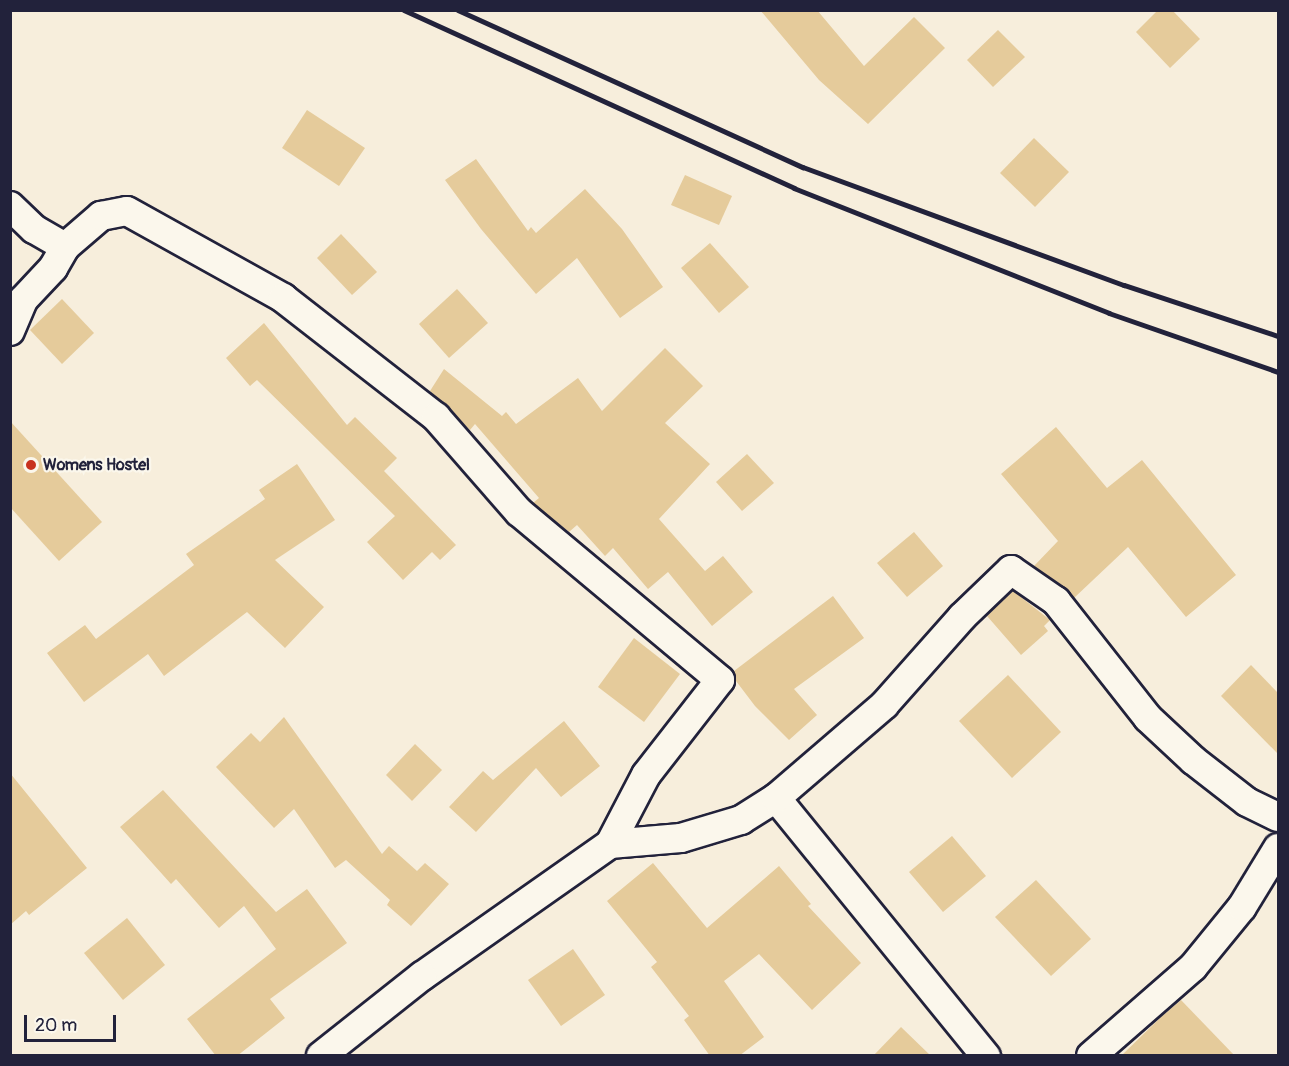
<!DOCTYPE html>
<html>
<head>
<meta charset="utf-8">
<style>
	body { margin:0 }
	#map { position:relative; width:1289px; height:1066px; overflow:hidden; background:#f7eedc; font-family:Pangolin,sans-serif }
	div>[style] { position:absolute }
	.building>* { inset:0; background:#e5cb9b }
	.roads { filter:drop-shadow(2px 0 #22223b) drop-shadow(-2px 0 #22223b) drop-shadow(0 2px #22223b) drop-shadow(0 -2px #22223b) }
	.minor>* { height:28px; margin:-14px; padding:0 14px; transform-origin:14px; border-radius:14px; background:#fbf7ec }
	.rail>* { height:4.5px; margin:-2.25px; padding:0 2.25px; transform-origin:2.25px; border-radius:2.25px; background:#22223b }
	.dots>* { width:16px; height:16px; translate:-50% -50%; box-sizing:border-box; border:3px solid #fbf7ec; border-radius:50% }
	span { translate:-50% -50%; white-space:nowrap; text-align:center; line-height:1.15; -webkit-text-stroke:4.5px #fbf7ec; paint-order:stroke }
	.poi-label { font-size:16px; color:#22223b; font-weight:700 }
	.left { translate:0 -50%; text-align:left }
	.frame { position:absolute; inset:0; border:12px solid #22223b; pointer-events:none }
	.scale { position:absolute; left:24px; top:1015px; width:92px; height:27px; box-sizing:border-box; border:3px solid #22223b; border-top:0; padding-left:8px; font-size:18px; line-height:21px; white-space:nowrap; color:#22223b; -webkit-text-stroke:4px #fbf7ec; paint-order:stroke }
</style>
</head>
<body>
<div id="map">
	<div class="building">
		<i style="clip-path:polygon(760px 10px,817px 10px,864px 66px,914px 17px,945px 48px,868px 124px,819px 80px)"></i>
		<i style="clip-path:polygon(1158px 10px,1172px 10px,1200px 39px,1170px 68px,1136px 32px)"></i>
		<i style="clip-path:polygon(998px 30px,1025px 57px,993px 87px,967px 60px)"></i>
		<i style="clip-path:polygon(307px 110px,365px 148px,339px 186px,282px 148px)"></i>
		<i style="clip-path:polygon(1034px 138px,1069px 172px,1035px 207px,1000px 173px)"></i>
		<i style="clip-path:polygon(476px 159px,528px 231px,531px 227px,536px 233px,585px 189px,622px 229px,663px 287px,620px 318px,577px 258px,536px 294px,481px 229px,445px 180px)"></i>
		<i style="clip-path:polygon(685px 175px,732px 196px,719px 225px,671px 205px)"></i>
		<i style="clip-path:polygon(341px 234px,377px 272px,352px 295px,317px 258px)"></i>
		<i style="clip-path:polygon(710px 243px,749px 287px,719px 313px,681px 268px)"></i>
		<i style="clip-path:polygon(457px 289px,488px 323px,449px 358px,419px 324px)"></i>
		<i style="clip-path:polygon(62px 299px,94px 333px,62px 364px,30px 330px)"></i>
		<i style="clip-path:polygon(264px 323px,347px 425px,355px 417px,397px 458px,384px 471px,456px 545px,440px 560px,432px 552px,403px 580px,367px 542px,395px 516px,257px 380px,250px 386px,226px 358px)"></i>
		<i style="clip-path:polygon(665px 348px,703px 386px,665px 423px,710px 464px,659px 519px,705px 571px,723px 556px,753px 592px,712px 626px,668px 572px,648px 589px,613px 548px,605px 556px,577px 525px,569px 532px,533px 503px,539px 498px,475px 424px,470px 430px,430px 391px,444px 369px,502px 416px,506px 412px,516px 424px,578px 378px,602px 411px)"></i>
		<i style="clip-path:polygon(10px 421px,102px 522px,59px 561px,10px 507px)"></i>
		<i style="clip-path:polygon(1056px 427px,1107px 488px,1142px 460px,1236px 575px,1186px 617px,1128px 547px,1074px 598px,1034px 566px,1058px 541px,1001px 474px)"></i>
		<i style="clip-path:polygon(747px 454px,774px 483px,742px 511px,716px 482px)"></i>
		<i style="clip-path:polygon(297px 464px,335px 520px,275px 560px,324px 607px,285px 648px,247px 612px,164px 676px,148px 654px,84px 702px,47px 653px,85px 625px,96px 639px,194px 565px,186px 554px,265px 499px,259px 490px)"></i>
		<i style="clip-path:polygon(914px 532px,943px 566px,907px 597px,877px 563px)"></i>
		<i style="clip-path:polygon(1013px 591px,1050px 620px,1044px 626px,1048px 631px,1021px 655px,987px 616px)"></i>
		<i style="clip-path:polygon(833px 596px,864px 638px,794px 689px,817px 715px,789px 740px,755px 706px,736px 681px,734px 671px)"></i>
		<i style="clip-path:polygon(634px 638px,680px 674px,644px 722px,598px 687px)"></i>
		<i style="clip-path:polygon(1251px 665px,1278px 693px,1278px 754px,1221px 696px)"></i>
		<i style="clip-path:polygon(1008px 675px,1061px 732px,1012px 778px,959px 721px)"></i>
		<i style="clip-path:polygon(284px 717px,382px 854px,389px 846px,417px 871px,425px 863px,449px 884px,411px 926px,387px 905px,390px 900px,346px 860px,335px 868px,294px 809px,274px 828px,216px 767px,251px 733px,260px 742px)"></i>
		<i style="clip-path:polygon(564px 721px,600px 766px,561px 797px,536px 768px,476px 832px,449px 807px,483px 771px,493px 780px)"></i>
		<i style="clip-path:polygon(415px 744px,442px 770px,412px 801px,386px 775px)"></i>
		<i style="clip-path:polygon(10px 773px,87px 868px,29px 915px,26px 911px,10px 925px)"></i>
		<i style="clip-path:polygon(163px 790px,276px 912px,307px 889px,347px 943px,270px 999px,285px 1018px,237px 1056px,216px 1056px,187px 1019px,276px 949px,244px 906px,219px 928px,176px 879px,171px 884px,120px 827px)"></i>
		<i style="clip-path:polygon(952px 836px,986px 876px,943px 912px,909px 872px)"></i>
		<i style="clip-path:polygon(653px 863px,707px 928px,779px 866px,811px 904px,808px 906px,861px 963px,812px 1010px,759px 954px,724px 981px,764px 1037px,739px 1056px,710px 1056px,684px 1020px,689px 1016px,651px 967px,657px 962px,607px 901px)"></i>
		<i style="clip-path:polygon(1036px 880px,1091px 939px,1051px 976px,995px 917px)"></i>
		<i style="clip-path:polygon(127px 918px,165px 965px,123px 1000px,84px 953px)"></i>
		<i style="clip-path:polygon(573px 949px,605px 995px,561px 1026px,528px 980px)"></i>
		<i style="clip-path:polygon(1181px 1000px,1235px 1056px,1121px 1056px,1161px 1017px)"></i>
		<i style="clip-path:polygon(901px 1027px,931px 1056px,873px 1056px)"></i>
	</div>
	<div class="roads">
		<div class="minor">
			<i style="left:10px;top:206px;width:33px;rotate:44deg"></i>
			<i style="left:34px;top:229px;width:36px;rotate:30deg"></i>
			<i style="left:65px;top:247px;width:48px;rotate:-40.7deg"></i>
			<i style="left:101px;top:216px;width:26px;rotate:-11deg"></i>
			<i style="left:127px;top:211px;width:179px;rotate:29.1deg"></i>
			<i style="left:283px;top:298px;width:194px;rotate:37.9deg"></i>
			<i style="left:436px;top:417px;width:126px;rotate:48.9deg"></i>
			<i style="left:519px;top:512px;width:262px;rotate:39.9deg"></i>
			<i style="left:720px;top:680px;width:120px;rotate:127.9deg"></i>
			<i style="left:646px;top:775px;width:78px;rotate:117.6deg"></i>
			<i style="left:610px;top:844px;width:230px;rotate:144.9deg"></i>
			<i style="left:422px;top:976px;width:129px;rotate:141.6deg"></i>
			<i style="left:10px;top:331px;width:34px;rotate:-67deg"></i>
			<i style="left:23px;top:300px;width:44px;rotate:-46.8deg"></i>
			<i style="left:53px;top:268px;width:24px;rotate:-60deg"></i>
			<i style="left:776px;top:798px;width:333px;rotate:50.9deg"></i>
			<i style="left:610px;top:844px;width:71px;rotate:-4.8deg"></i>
			<i style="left:681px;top:838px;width:63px;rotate:-16.7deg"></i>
			<i style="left:741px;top:820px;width:41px;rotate:-32.2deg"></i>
			<i style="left:776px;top:798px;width:143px;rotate:-40.7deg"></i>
			<i style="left:884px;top:705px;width:118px;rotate:-48.4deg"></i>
			<i style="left:962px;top:617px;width:68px;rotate:-43.8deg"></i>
			<i style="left:1011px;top:570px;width:55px;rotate:34.6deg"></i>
			<i style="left:1056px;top:601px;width:149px;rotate:51.8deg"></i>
			<i style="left:1148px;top:718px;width:62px;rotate:43deg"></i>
			<i style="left:1193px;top:760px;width:68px;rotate:37.9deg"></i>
			<i style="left:1247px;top:802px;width:34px;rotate:26deg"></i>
			<i style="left:1091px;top:1056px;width:135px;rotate:-41.1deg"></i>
			<i style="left:1193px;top:967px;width:77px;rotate:-50.8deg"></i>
			<i style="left:1242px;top:907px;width:69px;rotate:-58.6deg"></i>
		</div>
	</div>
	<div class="rail">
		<i style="left:404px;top:10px;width:429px;rotate:24.5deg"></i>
		<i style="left:794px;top:188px;width:339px;rotate:21.6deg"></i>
		<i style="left:1109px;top:313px;width:179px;rotate:19.2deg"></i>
		<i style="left:458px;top:10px;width:379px;rotate:24.5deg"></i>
		<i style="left:803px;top:167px;width:342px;rotate:20.2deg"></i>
		<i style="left:1124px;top:285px;width:162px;rotate:18.3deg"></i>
	</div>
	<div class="dots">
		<i style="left:31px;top:465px;background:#c8321e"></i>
	</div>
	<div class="poi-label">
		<span class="left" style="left:43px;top:465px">Womens Hostel</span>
	</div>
	<div class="frame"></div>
	<div class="scale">20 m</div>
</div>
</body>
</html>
